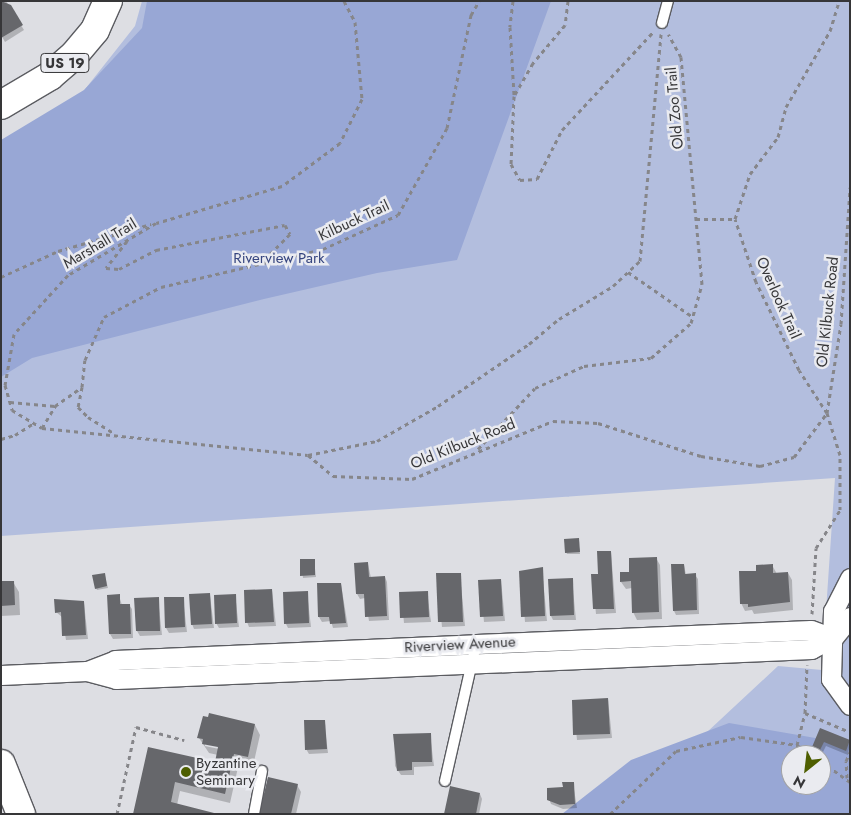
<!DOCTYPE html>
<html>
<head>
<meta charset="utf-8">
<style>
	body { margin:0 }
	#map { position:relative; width:851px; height:815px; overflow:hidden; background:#dddee3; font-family:Jost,sans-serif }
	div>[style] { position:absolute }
	.green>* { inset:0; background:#b3bede }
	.forest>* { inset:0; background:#98a7d5 }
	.shadow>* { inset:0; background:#0003 }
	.building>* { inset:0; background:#66676b }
	.path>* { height:3px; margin-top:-1.5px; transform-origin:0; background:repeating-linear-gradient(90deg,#86868a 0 4px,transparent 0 8px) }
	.roads { filter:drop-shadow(1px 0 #5b5c61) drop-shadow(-1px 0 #5b5c61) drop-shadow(0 1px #5b5c61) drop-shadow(0 -1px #5b5c61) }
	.service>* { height:10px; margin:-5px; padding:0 5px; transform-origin:5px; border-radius:5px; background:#fff }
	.minor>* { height:19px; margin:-9.5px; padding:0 9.5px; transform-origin:9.5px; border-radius:9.5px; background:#fff }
	.primary>* { height:28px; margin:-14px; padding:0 14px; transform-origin:14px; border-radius:14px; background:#fff }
	.dots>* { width:14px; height:14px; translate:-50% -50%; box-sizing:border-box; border:2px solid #eaebf0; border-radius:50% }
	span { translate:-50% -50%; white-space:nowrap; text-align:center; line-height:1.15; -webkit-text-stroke:5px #eaebf0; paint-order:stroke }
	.shield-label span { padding:1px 4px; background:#eaebf0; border:1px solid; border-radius:4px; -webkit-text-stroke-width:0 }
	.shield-label { font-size:14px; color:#363638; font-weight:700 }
	.street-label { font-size:15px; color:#363638 }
	.park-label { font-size:15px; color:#36457f }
	.poi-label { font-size:15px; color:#363638 }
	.left { translate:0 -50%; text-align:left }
	.frame { position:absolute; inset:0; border:2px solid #363638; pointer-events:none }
	.north { position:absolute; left:781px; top:745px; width:50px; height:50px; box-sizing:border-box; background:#eaebf0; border:1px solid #a2a3a6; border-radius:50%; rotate:209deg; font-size:14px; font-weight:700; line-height:20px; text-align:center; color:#363638 }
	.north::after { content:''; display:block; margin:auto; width:18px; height:22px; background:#4e5e00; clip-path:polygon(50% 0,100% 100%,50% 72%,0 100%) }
</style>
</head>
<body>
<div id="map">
	<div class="green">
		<i style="clip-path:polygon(evenodd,142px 1px,850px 1px,850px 814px,619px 814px,778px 666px,822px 670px,835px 478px,1px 536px,1px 149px,67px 112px,135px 26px,142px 1px,791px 755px,821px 755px,821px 785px,791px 785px,791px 755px)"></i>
	</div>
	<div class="forest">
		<i style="clip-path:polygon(147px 1px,551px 1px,457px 260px,377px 273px,264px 299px,32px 358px,1px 377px,1px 140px,84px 90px,142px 28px)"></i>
		<i style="clip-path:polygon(evenodd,729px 723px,850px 744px,850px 814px,562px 814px,631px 760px,729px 723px,791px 755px,821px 755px,821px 785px,791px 785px,791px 755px)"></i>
	</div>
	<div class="shadow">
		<i style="clip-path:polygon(1px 1px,6px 1px,24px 30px,5px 42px,1px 35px)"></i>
		<i style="clip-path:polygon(578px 539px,580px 554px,567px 554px,566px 552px)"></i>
		<i style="clip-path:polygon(611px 552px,616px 613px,596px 614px,592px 575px,599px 575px)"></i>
		<i style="clip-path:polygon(656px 558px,660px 565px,662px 619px,637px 620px,633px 612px,632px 588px,626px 589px,621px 582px)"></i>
		<i style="clip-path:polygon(301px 560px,314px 560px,316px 577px,303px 578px)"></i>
		<i style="clip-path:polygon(368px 564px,371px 578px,385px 577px,387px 582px,389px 620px,369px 621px,365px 598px,360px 599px,357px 594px)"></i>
		<i style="clip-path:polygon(684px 565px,686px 575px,695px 575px,698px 579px,699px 614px,676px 615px,674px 611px)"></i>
		<i style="clip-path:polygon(772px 565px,777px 574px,788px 573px,792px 580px,793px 610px,754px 614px,752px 610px,745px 611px,741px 603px,757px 572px)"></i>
		<i style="clip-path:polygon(542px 568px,547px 621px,525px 622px,521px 572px)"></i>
		<i style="clip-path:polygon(460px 574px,465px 626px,442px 627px,437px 575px)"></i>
		<i style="clip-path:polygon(105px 576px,108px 588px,97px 590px,96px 588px)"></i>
		<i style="clip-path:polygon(572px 579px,576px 620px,553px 620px,551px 616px)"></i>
		<i style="clip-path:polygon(501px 580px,505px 621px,484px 622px,480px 581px)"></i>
		<i style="clip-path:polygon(1px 582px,13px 582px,19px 592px,20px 615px,1px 616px)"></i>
		<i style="clip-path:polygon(341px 584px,348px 627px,333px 628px,331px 621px,322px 622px,319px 617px)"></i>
		<i style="clip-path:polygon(272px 590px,276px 626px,249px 627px,247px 622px)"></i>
		<i style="clip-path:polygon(307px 592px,311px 627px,288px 628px,286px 624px)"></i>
		<i style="clip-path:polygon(427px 592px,431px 622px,404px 623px,401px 593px)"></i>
		<i style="clip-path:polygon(210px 595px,214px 628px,194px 629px,192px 624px)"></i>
		<i style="clip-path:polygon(235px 595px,239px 627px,219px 628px,216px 623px)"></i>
		<i style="clip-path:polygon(119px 596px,122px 605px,129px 605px,132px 609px,133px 638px,113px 639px,110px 634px)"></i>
		<i style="clip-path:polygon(183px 598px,187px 632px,169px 633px,166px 628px)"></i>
		<i style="clip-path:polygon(158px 599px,162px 635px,140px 636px,137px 631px)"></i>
		<i style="clip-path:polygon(84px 603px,88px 639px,66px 640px,62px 617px,56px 612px)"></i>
		<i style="clip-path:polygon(608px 699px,612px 738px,577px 740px,573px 701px)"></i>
		<i style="clip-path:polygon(324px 721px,328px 753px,309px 754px,306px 749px)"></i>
		<i style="clip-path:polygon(evenodd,255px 725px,260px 735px,253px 766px,239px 763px,230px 803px,180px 791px,177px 805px,134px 814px,149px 749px,216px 764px,218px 755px,209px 753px,199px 738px,255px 725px,205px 743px,225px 747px,224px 750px,205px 746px,205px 743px)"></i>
		<i style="clip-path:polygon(821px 730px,850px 741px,848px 755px,826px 746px,822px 754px,816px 752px,813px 747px)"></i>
		<i style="clip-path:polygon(430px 734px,434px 766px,414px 767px,414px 775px,401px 775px,395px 766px,394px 736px)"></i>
		<i style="clip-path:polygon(573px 783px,577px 808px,563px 809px,551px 804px,549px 799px)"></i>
		<i style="clip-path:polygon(297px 785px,301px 792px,296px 814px,260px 814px)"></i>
		<i style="clip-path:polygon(480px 794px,482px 799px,479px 814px,445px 814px)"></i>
	</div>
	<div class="building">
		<i style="clip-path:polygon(1px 1px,11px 5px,23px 25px,1px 38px)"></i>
		<i style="clip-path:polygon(579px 538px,580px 552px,565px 553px,564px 539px)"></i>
		<i style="clip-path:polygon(597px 551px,611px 551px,614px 609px,593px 609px,591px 574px,598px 574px)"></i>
		<i style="clip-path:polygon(657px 557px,659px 612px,632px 613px,631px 581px,620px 582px,620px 572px,629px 572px,629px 558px)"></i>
		<i style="clip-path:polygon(300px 559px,315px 559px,315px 575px,300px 576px)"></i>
		<i style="clip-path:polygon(368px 562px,369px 577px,385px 576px,387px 616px,365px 617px,364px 594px,356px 594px,354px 563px)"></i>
		<i style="clip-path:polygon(671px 564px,684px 564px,685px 574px,696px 573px,697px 610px,673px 611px)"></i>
		<i style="clip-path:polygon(773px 564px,773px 573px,788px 572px,790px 602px,748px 607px,748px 604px,740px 604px,739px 571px,756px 571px,756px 565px)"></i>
		<i style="clip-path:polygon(543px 567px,545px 616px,521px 617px,519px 571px)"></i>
		<i style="clip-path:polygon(105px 573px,107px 586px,95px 589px,92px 575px)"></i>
		<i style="clip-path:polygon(436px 573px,461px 573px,463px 622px,438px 622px)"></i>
		<i style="clip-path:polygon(573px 578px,574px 615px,550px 616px,548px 579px)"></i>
		<i style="clip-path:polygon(501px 579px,503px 616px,480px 617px,478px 580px)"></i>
		<i style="clip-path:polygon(1px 581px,14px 581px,15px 605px,1px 606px)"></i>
		<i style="clip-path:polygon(317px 583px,341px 583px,346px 623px,330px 624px,329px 617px,318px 617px)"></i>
		<i style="clip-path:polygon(272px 589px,274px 622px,245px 623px,244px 590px)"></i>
		<i style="clip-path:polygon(308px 591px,309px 623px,284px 624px,283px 592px)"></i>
		<i style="clip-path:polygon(428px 591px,429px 617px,400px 618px,399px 592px)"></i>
		<i style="clip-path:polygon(210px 593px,212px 624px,191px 625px,189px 594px)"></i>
		<i style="clip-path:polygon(120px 594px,120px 604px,130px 604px,131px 634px,109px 634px,107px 595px)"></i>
		<i style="clip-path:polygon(236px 594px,237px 623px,215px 624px,214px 595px)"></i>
		<i style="clip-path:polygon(159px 597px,160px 631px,136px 631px,134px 598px)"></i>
		<i style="clip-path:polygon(164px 597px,184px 597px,185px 627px,165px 628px)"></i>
		<i style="clip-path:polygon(54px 599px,84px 601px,86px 635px,62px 636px,61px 612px,55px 613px)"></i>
		<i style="clip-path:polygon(608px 698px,610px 734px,573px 735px,572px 700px)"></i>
		<i style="clip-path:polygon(209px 713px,255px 724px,248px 757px,234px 754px,225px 794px,175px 782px,171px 802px,218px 814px,133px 814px,148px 747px,215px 762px,218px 747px,202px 744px,203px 739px,197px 738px,203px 716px,208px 717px)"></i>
		<i style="clip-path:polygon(304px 720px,325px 720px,327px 749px,305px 750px)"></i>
		<i style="clip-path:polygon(820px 728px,850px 740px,846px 751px,824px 742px,820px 750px,812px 747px)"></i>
		<i style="clip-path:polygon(431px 733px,432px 762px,412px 762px,412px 770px,397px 771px,393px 734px)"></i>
		<i style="clip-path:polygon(268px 777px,298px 784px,291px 814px,259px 814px)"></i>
		<i style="clip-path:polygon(562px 782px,574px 782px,575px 804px,560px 805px,547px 800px,547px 788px,563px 787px)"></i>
		<i style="clip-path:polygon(450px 786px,480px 793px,476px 814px,444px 814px)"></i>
	</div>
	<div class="path">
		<i style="left:344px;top:1px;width:24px;rotate:62deg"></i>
		<i style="left:355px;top:22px;width:77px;rotate:84.8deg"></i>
		<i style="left:362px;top:99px;width:49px;rotate:116.6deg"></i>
		<i style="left:340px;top:143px;width:72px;rotate:143.4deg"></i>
		<i style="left:282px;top:186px;width:131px;rotate:163.6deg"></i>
		<i style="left:156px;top:223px;width:102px;rotate:149.4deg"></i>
		<i style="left:68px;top:275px;width:80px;rotate:132.5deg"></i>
		<i style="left:14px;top:334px;width:52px;rotate:100deg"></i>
		<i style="left:5px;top:385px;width:26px;rotate:74deg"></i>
		<i style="left:12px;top:410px;width:35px;rotate:31deg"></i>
		<i style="left:42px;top:428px;width:267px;rotate:5.8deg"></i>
		<i style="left:308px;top:455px;width:70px;rotate:-11.5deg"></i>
		<i style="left:377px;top:441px;width:70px;rotate:-29.8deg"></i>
		<i style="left:438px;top:406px;width:110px;rotate:-34.3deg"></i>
		<i style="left:529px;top:344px;width:39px;rotate:-40deg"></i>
		<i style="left:559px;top:319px;width:63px;rotate:-31.4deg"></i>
		<i style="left:613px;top:286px;width:37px;rotate:-43deg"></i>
		<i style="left:640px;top:261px;width:228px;rotate:-84.7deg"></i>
		<i style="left:513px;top:1px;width:26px;rotate:97deg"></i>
		<i style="left:510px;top:27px;width:68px;rotate:86.6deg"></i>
		<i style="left:568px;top:1px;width:24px;rotate:97deg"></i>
		<i style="left:565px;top:25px;width:50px;rotate:130.1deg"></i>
		<i style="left:533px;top:63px;width:38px;rotate:120deg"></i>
		<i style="left:514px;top:96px;width:68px;rotate:92.5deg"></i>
		<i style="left:511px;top:164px;width:18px;rotate:61deg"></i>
		<i style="left:520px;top:180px;width:17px;rotate:-3deg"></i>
		<i style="left:537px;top:179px;width:55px;rotate:-63deg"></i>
		<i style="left:562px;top:130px;width:135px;rotate:-47.1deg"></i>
		<i style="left:696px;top:219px;width:39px"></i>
		<i style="left:127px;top:241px;width:34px;rotate:128deg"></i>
		<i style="left:106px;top:268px;width:13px;rotate:4deg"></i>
		<i style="left:119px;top:269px;width:42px;rotate:-27.2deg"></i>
		<i style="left:156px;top:250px;width:131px;rotate:-11deg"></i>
		<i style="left:285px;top:225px;width:10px;rotate:61deg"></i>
		<i style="left:290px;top:234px;width:41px;rotate:135deg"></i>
		<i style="left:628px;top:272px;width:79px;rotate:34.7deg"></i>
		<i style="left:1px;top:277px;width:63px;rotate:-24.5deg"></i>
		<i style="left:58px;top:251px;width:97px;rotate:-16.2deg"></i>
		<i style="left:82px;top:387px;width:20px;rotate:101deg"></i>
		<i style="left:78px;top:407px;width:14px;rotate:45deg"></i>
		<i style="left:88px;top:417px;width:32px;rotate:32deg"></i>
		<i style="left:10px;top:402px;width:45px;rotate:5.1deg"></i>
		<i style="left:55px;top:406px;width:33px;rotate:-35deg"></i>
		<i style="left:82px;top:387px;width:27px;rotate:-84deg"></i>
		<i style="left:85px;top:360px;width:47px;rotate:-66.2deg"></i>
		<i style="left:104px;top:317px;width:64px;rotate:-27.8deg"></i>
		<i style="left:161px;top:287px;width:166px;rotate:-13.2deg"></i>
		<i style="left:323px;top:249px;width:82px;rotate:-24.4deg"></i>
		<i style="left:398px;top:215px;width:100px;rotate:-60.6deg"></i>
		<i style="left:447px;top:128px;width:116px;rotate:-78deg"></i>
		<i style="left:471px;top:15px;width:16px;rotate:-60deg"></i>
		<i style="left:42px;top:428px;width:26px;rotate:-59deg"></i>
		<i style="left:1px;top:439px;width:15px;rotate:-16deg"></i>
		<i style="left:15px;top:435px;width:22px;rotate:-32deg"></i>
		<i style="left:478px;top:449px;width:83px;rotate:-46.9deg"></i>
		<i style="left:535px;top:388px;width:54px;rotate:-24.2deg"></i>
		<i style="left:584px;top:366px;width:67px;rotate:-6.8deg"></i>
		<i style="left:651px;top:358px;width:53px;rotate:-41.2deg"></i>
		<i style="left:691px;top:323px;width:41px;rotate:-74.2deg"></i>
		<i style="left:702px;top:284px;width:228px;rotate:-95.3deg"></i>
		<i style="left:681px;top:57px;width:26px;rotate:-119deg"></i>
		<i style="left:308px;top:455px;width:33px;rotate:40deg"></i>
		<i style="left:333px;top:476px;width:79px;rotate:2.2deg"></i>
		<i style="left:412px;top:479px;width:152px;rotate:-22.4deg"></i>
		<i style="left:553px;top:421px;width:45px;rotate:2.5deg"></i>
		<i style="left:598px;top:423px;width:108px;rotate:17.8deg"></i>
		<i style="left:701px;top:456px;width:60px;rotate:9.6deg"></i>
		<i style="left:760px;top:466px;width:35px;rotate:-15deg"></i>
		<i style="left:794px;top:457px;width:55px;rotate:-53.1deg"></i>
		<i style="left:827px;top:413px;width:90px;rotate:-81.1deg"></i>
		<i style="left:841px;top:324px;width:137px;rotate:-86.2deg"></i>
		<i style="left:812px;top:614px;width:66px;rotate:-86.5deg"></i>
		<i style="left:816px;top:548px;width:45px;rotate:-57.7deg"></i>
		<i style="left:840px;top:510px;width:55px;rotate:-90deg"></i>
		<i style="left:840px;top:455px;width:44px;rotate:-107.2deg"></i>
		<i style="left:827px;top:413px;width:51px;rotate:-123.1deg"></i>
		<i style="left:799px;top:370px;width:98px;rotate:-116deg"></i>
		<i style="left:756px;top:282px;width:66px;rotate:-108.4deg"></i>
		<i style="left:735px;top:219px;width:47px;rotate:-71.6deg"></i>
		<i style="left:750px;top:174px;width:46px;rotate:-52.9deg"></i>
		<i style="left:778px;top:137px;width:31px;rotate:-75deg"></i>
		<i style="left:786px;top:107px;width:88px;rotate:-59.9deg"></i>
		<i style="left:830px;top:31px;width:31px;rotate:-73deg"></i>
		<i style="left:805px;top:713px;width:49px;rotate:22.9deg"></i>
		<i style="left:797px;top:745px;width:33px;rotate:-76deg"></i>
		<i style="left:805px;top:713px;width:48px;rotate:-87.6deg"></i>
		<i style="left:821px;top:761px;width:36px;rotate:36deg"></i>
		<i style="left:847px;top:778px;width:17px;rotate:-93deg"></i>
		<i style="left:846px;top:761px;width:10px;rotate:-66deg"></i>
		<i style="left:117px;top:814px;width:89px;rotate:-77.7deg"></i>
		<i style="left:136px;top:727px;width:50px;rotate:15.2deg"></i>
		<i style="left:610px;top:814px;width:91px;rotate:-43.7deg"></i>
		<i style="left:676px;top:751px;width:66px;rotate:-12.2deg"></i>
		<i style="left:741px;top:737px;width:57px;rotate:8.1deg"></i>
		<i style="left:797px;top:745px;width:18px;rotate:34deg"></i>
	</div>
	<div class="roads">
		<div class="service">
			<i style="left:662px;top:23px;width:23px;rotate:-75deg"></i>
			<i style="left:445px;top:781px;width:140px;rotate:-77.2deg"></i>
			<i style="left:254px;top:814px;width:44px;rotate:-79.5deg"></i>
		</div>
		<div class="minor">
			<i style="left:850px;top:578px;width:37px;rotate:117deg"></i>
			<i style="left:833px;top:611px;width:68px;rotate:91.7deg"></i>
			<i style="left:831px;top:679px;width:32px;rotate:54deg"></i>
			<i style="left:87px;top:671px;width:30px;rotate:15deg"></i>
			<i style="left:116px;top:679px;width:696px;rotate:-2.47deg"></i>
			<i style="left:811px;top:649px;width:25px;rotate:-27deg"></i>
			<i style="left:833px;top:638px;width:27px;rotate:-51deg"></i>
			<i style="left:1px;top:675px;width:86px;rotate:-2.7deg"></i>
			<i style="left:87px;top:671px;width:30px;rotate:-21deg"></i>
			<i style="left:115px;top:660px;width:361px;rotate:-2.5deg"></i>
			<i style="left:476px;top:644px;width:335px;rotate:-2.4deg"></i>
			<i style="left:811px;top:630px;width:23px;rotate:20deg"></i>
		</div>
		<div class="primary">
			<i style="left:1px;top:105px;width:57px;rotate:-30.6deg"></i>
			<i style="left:50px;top:76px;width:33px;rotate:-41deg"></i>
			<i style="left:75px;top:54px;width:31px;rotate:-50deg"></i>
			<i style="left:95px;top:30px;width:32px;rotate:-66deg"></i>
			<i style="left:1px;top:764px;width:54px;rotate:68.2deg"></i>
		</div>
	</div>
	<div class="dots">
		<i style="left:186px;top:772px;background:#4e5e00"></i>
	</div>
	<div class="shield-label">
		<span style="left:65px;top:63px">US 19</span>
	</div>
	<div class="street-label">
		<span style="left:675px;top:108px;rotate:-95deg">Old Zoo Trail</span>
		<span style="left:354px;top:221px;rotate:-25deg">Kilbuck Trail</span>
		<span style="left:100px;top:244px;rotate:-31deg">Marshall Trail</span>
		<span style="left:778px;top:298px;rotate:66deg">Overlook Trail</span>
		<span style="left:828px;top:312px;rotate:-84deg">Old Kilbuck Road</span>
		<span style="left:463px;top:444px;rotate:-22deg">Old Kilbuck Road</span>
		<span style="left:460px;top:645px;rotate:-3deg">Riverview Avenue</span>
	</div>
	<div class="park-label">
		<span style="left:279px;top:259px">Riverview Park</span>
	</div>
	<div class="poi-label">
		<span class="left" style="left:196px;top:772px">Byzantine<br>Seminary</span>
	</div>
	<div class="frame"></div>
	<div class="north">N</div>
</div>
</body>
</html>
